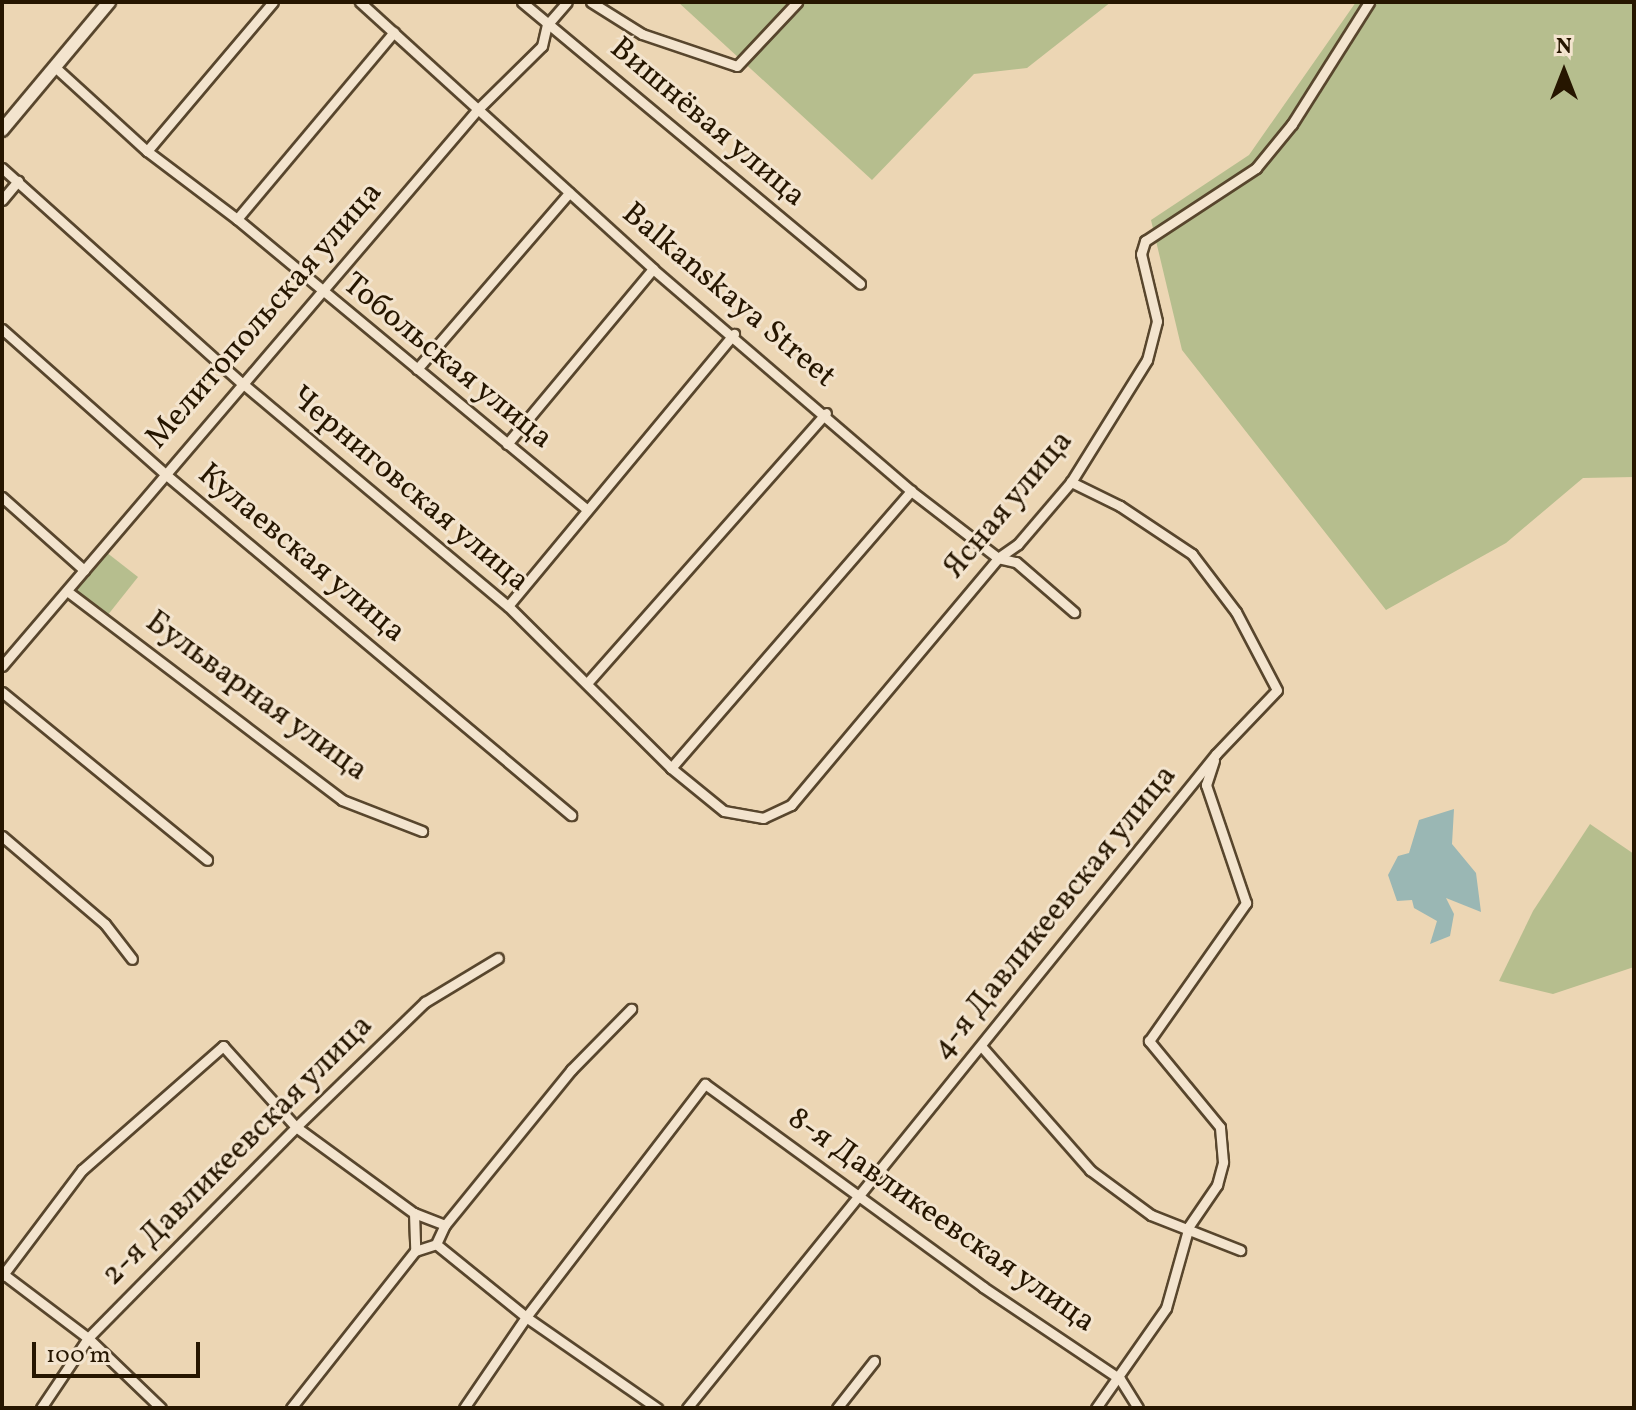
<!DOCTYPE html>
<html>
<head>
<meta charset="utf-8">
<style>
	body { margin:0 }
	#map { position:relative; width:1636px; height:1410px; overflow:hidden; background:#ecd6b4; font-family:Vollkorn,serif }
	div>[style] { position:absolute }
	.green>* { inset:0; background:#b6be8e }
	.water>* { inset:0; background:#9ab7b4 }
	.roads { filter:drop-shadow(2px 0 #58462d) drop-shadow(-2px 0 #58462d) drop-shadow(0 2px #58462d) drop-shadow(0 -2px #58462d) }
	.street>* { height:9px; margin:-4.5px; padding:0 4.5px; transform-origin:4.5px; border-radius:4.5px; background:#f3e4ce }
	.secondary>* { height:12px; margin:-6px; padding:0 6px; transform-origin:6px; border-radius:6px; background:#f3e4ce }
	span { translate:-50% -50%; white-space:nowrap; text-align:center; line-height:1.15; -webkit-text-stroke:6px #f3e4ce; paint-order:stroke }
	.street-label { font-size:32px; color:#261600 }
	.frame { position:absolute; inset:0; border:4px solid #261600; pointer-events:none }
	.north { position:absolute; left:1524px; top:32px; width:80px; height:80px; -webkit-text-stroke:6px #f3e4ce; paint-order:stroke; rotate:0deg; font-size:22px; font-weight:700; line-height:32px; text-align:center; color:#261600 }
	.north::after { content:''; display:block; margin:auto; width:28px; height:36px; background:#261600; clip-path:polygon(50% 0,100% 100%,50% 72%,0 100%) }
	.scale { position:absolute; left:32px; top:1342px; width:168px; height:36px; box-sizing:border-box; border:4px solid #261600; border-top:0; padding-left:10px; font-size:24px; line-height:28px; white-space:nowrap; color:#261600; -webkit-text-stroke:6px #f3e4ce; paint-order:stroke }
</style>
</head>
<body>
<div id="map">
	<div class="green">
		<i style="clip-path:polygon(678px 2px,1111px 2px,1027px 68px,974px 74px,872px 180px)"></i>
		<i style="clip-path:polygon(1356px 2px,1634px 2px,1634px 477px,1583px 478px,1506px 543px,1386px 610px,1182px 350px,1151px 220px,1249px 155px)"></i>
		<i style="clip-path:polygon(106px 552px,138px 577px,107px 616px,75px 590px)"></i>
		<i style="clip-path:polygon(1590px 824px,1634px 854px,1634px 967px,1553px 994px,1499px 981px,1533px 911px)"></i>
	</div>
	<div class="water">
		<i style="clip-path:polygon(1454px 809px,1452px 844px,1476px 873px,1481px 912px,1446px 898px,1454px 914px,1450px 936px,1430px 944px,1437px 921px,1414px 908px,1412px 900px,1397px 901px,1388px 875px,1398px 856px,1409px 853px,1419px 820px)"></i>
	</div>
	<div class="roads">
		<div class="street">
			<i style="left:360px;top:2px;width:396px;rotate:42.3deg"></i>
			<i style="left:653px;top:269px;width:340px;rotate:40.7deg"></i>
			<i style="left:911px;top:491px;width:110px;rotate:37.6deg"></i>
			<i style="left:998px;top:558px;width:18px;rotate:13deg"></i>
			<i style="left:1016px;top:562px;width:77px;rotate:40.8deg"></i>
			<i style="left:522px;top:2px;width:440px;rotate:39.8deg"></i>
			<i style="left:591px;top:2px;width:60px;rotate:32.1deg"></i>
			<i style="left:642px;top:34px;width:100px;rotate:18.6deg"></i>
			<i style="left:737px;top:66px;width:88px;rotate:-46.8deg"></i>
			<i style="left:56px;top:68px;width:123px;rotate:42.4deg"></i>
			<i style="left:147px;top:151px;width:113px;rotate:37.1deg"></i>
			<i style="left:237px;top:219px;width:455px;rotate:39.7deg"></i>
			<i style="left:147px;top:151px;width:195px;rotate:-49.8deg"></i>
			<i style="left:2px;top:168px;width:322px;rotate:41.9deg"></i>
			<i style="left:242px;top:383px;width:347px;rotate:40deg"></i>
			<i style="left:508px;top:606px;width:230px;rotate:44.8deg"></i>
			<i style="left:671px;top:768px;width:68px;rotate:39.1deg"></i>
			<i style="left:724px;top:811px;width:40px;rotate:10deg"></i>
			<i style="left:763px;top:818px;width:31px;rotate:-25deg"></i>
			<i style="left:791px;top:805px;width:322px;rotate:-50deg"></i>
			<i style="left:998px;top:558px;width:24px;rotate:-35deg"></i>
			<i style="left:1018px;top:544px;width:82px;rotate:-49.5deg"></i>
			<i style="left:1071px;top:482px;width:144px;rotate:-58.1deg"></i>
			<i style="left:1147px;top:360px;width:40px;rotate:-75.6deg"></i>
			<i style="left:1157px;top:321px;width:69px;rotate:-103.4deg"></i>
			<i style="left:1141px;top:254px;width:14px;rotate:-73deg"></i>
			<i style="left:1145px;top:241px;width:133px;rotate:-33.3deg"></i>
			<i style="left:1256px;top:168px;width:57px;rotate:-50.7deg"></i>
			<i style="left:1292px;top:124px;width:144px;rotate:-57.7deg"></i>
			<i style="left:2px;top:200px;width:25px;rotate:-50deg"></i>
			<i style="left:237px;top:219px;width:244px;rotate:-50deg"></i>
			<i style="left:2px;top:329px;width:217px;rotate:41.6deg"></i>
			<i style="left:164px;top:473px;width:532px;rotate:40.04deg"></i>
			<i style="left:417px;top:369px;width:233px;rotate:-49.2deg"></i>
			<i style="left:507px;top:444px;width:228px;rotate:-50.2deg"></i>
			<i style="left:2px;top:497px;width:110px;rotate:41.7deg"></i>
			<i style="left:67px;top:591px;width:345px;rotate:37.2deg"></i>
			<i style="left:342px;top:800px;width:86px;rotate:21.2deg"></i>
			<i style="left:508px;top:606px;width:354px;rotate:-50.3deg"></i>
			<i style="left:2px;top:666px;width:731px;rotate:-49.49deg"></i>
			<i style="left:477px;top:110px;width:91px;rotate:-44.6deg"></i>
			<i style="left:542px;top:46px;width:22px;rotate:-77deg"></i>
			<i style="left:547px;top:25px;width:30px;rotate:-49deg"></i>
			<i style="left:588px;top:682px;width:359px;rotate:-48.5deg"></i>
			<i style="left:2px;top:692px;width:265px;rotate:39.3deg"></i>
			<i style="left:671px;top:768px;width:367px;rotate:-49.1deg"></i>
			<i style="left:2px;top:836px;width:135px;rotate:40.5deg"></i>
			<i style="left:105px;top:924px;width:44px;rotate:52.4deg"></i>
			<i style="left:982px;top:1047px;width:164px;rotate:48.7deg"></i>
			<i style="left:1090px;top:1170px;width:76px;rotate:36.4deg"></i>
			<i style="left:1151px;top:1215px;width:96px;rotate:21.5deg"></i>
			<i style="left:414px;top:1213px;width:38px;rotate:88deg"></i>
			<i style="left:436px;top:1244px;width:116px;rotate:39deg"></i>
			<i style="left:526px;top:1317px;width:160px;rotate:34.8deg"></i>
			<i style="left:2px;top:1273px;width:108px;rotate:37.1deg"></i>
			<i style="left:88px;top:1338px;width:101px;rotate:43.8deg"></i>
			<i style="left:2px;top:1276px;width:133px;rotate:-53deg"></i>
			<i style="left:82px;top:1170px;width:188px;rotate:-41.3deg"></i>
			<i style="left:223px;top:1046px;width:109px;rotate:48deg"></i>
			<i style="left:296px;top:1127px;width:146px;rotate:36.1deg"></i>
			<i style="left:414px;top:1213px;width:33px;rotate:21deg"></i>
			<i style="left:41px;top:1408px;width:84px;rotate:-56.1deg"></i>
			<i style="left:88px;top:1338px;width:296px;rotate:-45.4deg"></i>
			<i style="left:296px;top:1127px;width:180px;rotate:-44.1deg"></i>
			<i style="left:425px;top:1002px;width:85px;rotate:-31.1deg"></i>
			<i style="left:291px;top:1408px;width:200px;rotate:-51.7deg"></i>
			<i style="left:415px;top:1251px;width:22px;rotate:-18deg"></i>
			<i style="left:436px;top:1244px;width:21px;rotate:-65deg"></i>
			<i style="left:445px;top:1225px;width:200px;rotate:-50.9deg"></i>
			<i style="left:571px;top:1070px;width:86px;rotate:-45.5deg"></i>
			<i style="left:464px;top:1408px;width:110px;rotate:-55.7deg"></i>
			<i style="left:526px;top:1317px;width:294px;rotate:-52.5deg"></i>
			<i style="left:705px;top:1084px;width:344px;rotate:36.1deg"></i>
			<i style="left:983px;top:1287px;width:165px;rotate:33.9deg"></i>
			<i style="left:1120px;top:1379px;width:34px;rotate:58deg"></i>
			<i style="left:687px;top:1408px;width:841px;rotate:-51.03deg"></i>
			<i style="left:1216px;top:754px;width:88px;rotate:-46.4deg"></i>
			<i style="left:1277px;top:690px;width:88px;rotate:-117.7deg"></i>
			<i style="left:1236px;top:612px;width:73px;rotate:-127.2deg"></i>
			<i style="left:1192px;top:554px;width:87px;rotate:-146.3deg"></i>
			<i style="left:1120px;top:506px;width:55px;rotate:-153.9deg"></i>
			<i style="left:837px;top:1408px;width:60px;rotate:-51.8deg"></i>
			<i style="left:1096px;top:1408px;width:122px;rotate:-55deg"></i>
			<i style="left:1166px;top:1308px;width:85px;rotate:-74.3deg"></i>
			<i style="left:1189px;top:1226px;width:50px;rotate:-55.7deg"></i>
			<i style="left:1217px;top:1185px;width:24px;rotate:-75deg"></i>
			<i style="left:1223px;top:1162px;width:35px;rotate:-95deg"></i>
			<i style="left:1220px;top:1127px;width:112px;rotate:-129.5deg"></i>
			<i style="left:1149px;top:1041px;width:169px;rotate:-54.9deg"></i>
			<i style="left:1246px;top:903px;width:125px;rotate:-108.7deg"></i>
			<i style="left:1206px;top:785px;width:26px;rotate:-72deg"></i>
		</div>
		<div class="secondary">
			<i style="left:2px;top:130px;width:167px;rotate:-50.1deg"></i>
		</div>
	</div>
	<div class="street-label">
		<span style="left:707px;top:123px;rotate:40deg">Вишнёвая улица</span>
		<span style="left:728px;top:296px;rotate:40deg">Balkanskaya Street</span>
		<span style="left:265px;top:316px;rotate:-49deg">Мелитопольская улица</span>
		<span style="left:447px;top:362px;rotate:39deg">Тобольская улица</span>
		<span style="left:409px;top:490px;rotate:40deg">Черниговская улица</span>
		<span style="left:1009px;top:505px;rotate:-50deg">Ясная улица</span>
		<span style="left:301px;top:554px;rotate:40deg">Кулаевская улица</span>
		<span style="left:256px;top:697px;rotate:36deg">Бульварная улица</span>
		<span style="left:1055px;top:913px;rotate:-51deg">4-я Давликеевская улица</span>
		<span style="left:238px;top:1151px;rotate:-45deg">2-я Давликеевская улица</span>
		<span style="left:941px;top:1221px;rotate:35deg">8-я Давликеевская улица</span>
	</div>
	<div class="frame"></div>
	<div class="north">N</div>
	<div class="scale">100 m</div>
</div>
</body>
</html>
